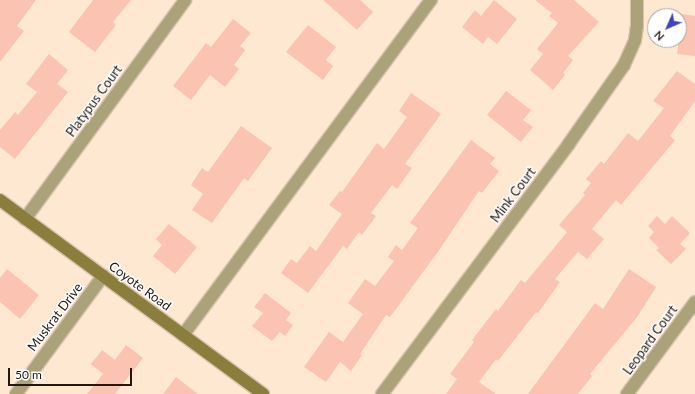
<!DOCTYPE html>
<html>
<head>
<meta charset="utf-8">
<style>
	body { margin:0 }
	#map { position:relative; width:695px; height:394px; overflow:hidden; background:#ffe8d1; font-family:Lato,sans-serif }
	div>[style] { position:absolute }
	.building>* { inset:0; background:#fac3b2 }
	.roads { filter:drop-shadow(1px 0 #d7c3ae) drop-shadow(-1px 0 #d7c3ae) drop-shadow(0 1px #d7c3ae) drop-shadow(0 -1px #d7c3ae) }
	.street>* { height:12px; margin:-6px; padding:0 6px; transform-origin:6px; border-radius:6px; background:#aba279 }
	.secondary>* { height:12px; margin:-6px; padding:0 6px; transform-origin:6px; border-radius:6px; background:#8b7e3d }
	span { translate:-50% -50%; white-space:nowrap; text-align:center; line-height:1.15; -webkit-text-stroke:3px #fff; paint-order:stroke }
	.street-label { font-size:13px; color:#211911 }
	.north { position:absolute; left:647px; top:8px; width:40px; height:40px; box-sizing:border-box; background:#fff; border:1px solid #a6a3a0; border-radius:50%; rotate:225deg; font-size:11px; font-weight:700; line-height:16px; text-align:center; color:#211911 }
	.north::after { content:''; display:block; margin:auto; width:14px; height:18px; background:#3f43b8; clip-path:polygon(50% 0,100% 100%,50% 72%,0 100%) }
	.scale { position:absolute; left:8px; top:368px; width:124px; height:18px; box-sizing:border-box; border:2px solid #211911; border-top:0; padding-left:5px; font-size:12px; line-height:14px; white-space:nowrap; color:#211911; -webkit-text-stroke:3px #fff; paint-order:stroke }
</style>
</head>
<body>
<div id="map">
	<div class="building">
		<i style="clip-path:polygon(0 0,36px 0,17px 26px,24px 31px,0 62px)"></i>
		<i style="clip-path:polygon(93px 0,131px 0,113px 22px,116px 25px,95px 52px,69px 32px)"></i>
		<i style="clip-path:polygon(323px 0,360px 0,373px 12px,357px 30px)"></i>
		<i style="clip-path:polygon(494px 0,517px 19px,497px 44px,488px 37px,483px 44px,462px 27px,475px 10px,481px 16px)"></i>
		<i style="clip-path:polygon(535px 0,574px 0,599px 22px,568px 56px,573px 60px,563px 73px,565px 75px,553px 90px,530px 70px,543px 54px,537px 49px,558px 23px,549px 16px,552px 13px)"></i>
		<i style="clip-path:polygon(682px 14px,695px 16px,695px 56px,677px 54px)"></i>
		<i style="clip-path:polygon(233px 19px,251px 33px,240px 46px,245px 50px,234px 65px,239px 69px,225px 87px,210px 75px,191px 100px,173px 86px,206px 43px,211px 47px)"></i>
		<i style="clip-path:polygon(308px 25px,336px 47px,326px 60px,333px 66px,323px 80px,286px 52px)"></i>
		<i style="clip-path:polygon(49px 54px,68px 70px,57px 84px,68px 92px,15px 159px,0 147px,0 130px,15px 112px,18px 115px,37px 92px,26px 84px)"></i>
		<i style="clip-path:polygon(677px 71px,695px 84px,695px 101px,670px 136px,675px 140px,621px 205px,616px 200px,592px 229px,604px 239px,587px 259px,578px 252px,555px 279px,560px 282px,538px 313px,536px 312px,498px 361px,496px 359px,479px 382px,496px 394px,446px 394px,457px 379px,450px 374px,474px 342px,472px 340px,496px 309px,498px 311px,521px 280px,525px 283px,567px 232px,559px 225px,585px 195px,583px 193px,591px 183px,586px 179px,601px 161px,604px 164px,628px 133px,638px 141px,664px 108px,653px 101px)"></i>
		<i style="clip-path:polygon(506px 91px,531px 110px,523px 120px,533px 127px,521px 142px,487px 115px)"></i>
		<i style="clip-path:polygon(411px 93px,441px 114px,405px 164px,412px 168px,397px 189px,392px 185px,371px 213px,376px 216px,362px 235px,359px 232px,347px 249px,343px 246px,308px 293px,281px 273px,291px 259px,297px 263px,310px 246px,316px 251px,342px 214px,329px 205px,340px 191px,342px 192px,377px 143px,384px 149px,407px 117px,399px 111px)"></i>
		<i style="clip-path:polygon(241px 126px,272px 148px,248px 181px,244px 178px,212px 223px,192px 210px,203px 194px,191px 185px,202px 168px,208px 172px)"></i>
		<i style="clip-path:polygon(471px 140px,495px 158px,490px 164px,499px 171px,482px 193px,479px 191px,437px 253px,390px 317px,386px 315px,360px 354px,362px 355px,351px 371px,340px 362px,326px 382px,304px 367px,329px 332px,343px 342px,363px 314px,348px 303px,365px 279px,375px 286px,394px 261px,388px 257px,396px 245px,402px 250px,418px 228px,410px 223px)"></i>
		<i style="clip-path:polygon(657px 216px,665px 224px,672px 216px,690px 233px,680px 244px,686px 249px,671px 264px,656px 250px,659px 248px,649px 238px,654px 232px,648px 226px)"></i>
		<i style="clip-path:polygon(169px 224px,197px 247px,175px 274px,153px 256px,162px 245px,156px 239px)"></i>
		<i style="clip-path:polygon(7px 269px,39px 295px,20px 319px,0 302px,0 278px)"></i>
		<i style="clip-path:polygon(629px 269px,656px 287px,637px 317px,590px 374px,592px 376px,578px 394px,528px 394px,595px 303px,603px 309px)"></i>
		<i style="clip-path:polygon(265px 293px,291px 313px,286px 320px,293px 325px,285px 336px,280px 332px,272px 341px,252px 326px,263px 313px,254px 307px)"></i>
		<i style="clip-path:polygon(126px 345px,143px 358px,115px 394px,87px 394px,103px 374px,91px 364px,102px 350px,115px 360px)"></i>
		<i style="clip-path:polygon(176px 377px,198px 394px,163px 394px)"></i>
	</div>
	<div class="roads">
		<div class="street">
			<i style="left:25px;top:219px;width:271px;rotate:-53.8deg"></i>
			<i style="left:183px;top:335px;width:417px;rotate:-53.5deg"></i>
			<i style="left:16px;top:394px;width:147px;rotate:-53.6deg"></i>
			<i style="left:382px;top:394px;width:311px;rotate:-53.2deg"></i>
			<i style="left:568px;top:145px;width:98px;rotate:-55deg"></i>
			<i style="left:624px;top:65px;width:27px;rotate:-66deg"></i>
			<i style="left:635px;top:40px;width:14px;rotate:-82deg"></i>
			<i style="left:637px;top:26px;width:26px;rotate:-90deg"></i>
			<i style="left:627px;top:394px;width:114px;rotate:-53.5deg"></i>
		</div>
		<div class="secondary">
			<i style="left:0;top:200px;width:327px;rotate:36.4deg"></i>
		</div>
	</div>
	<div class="street-label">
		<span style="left:94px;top:101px;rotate:-54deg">Platypus Court</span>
		<span style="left:513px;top:195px;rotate:-53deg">Mink Court</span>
		<span style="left:140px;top:286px;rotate:36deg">Coyote Road</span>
		<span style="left:55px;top:317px;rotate:-53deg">Muskrat Drive</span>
		<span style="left:650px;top:340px;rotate:-54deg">Leopard Court</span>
	</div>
	<div class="north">N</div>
	<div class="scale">50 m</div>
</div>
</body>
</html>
